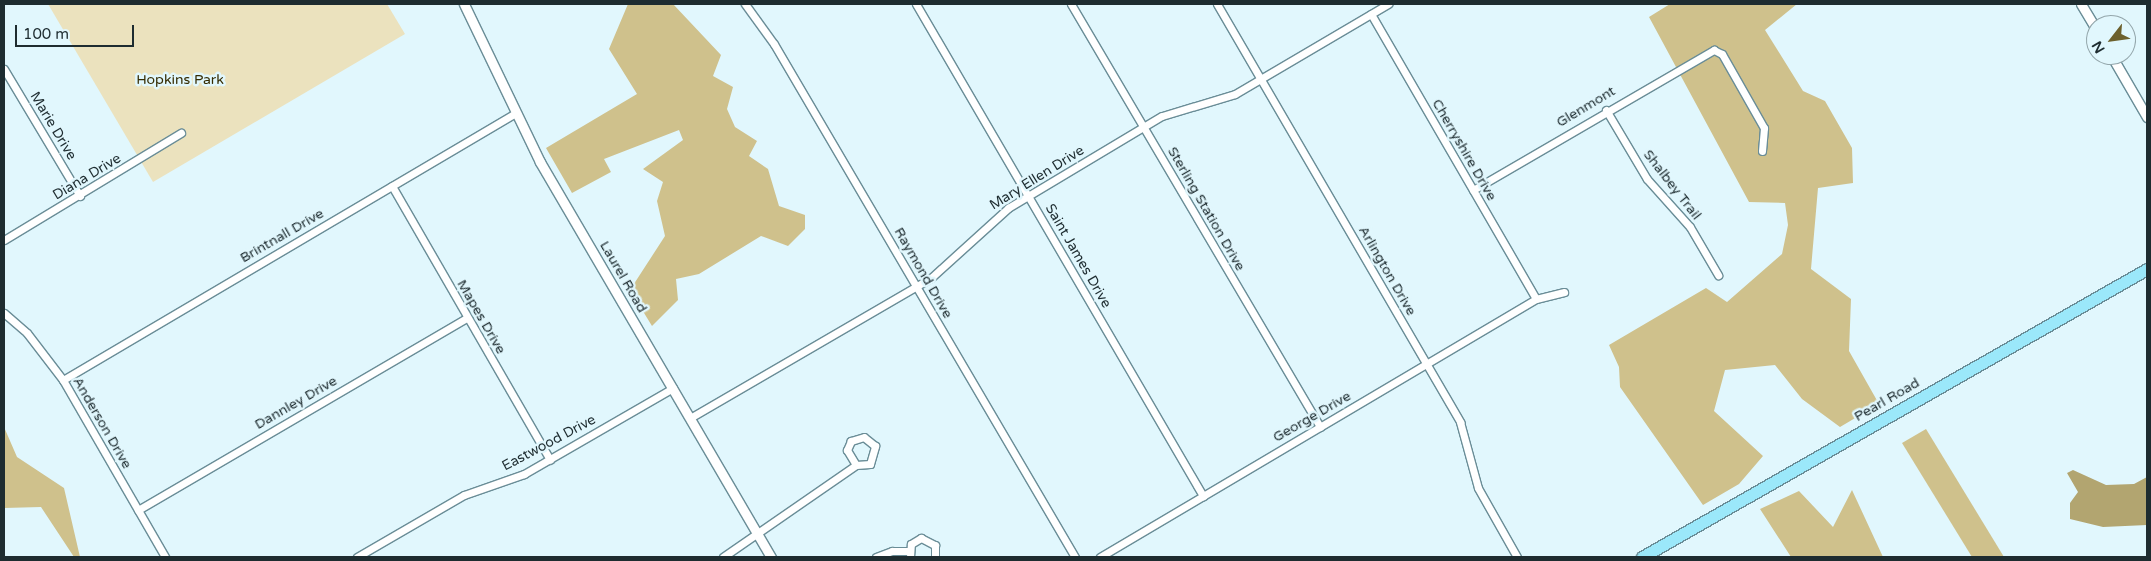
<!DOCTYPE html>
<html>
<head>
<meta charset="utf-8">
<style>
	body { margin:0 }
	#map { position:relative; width:2151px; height:561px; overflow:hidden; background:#e1f7fd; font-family:"Varela Round",sans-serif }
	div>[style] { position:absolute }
	.green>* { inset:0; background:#ebe2be }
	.forest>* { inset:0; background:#cfc18c }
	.water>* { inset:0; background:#b2a570 }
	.roads { filter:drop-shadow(1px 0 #6a8d97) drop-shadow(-1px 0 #6a8d97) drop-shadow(0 1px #6a8d97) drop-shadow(0 -1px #6a8d97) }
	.minor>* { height:7px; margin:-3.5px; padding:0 3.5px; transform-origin:3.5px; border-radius:3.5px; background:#fff }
	.tertiary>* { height:9px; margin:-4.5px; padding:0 4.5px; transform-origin:4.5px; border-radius:4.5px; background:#fff }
	.primary>* { height:11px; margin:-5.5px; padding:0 5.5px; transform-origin:5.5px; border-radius:5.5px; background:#9be8fa }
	span { translate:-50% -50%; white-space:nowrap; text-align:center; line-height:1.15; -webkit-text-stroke:5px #e1f7fd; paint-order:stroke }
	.park-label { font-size:14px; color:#352b00 }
	.street-label { font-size:14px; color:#1e2c30 }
	.frame { position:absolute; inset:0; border:5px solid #1e2c30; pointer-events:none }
	.north { position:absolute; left:2086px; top:15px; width:50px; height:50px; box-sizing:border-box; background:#e1f7fd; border:1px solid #93a6ab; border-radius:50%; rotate:240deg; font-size:14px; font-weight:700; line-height:20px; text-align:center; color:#1e2c30 }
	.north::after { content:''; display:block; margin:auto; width:18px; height:22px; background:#6c602d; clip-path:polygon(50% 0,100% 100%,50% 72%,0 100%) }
	.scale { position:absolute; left:15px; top:25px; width:119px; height:22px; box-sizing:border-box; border:2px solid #1e2c30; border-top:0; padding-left:6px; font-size:15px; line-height:18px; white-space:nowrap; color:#1e2c30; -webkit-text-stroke:4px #e1f7fd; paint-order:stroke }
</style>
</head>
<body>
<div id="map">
	<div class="green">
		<i style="clip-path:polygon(48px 4px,387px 4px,405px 34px,153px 182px)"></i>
	</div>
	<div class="forest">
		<i style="clip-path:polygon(628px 4px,673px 4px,721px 55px,713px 76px,733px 87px,727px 109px,735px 127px,757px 141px,749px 156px,768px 169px,779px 206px,805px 215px,805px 229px,788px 246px,761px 236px,699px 274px,676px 279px,678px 300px,652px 326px,630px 290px,665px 236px,657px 201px,663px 182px,643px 169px,683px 140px,679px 130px,604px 159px,611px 172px,572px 193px,546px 148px,637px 94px,609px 49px)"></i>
		<i style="clip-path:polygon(1670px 4px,1797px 4px,1765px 30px,1803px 91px,1825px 101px,1852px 148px,1853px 183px,1818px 188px,1811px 269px,1851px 299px,1849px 351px,1879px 404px,1840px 427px,1802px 399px,1775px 365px,1725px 370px,1714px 411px,1763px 456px,1739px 484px,1703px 505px,1620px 387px,1619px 367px,1609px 345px,1706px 288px,1727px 302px,1782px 254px,1788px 225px,1785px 203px,1749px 202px,1649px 17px)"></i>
		<i style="clip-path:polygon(4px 427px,17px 457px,64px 488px,80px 557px,74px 557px,41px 507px,4px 508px)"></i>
		<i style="clip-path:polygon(1926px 429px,2004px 557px,1972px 557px,1902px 443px)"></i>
		<i style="clip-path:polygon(1852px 490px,1883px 557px,1791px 557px,1760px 509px,1799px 491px,1833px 527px)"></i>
	</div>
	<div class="water">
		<i style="clip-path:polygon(2073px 470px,2106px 485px,2134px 484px,2147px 477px,2147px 525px,2103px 527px,2070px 519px,2070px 503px,2078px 492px,2067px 473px)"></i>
	</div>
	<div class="roads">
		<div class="minor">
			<i style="left:745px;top:4px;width:49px;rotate:54.1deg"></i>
			<i style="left:774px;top:44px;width:595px;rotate:59.6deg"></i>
			<i style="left:916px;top:4px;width:570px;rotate:59.74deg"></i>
			<i style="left:1071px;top:4px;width:491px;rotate:59.5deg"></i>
			<i style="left:1217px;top:4px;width:484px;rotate:59.8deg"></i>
			<i style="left:1460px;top:422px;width:68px;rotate:74.7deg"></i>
			<i style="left:1478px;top:488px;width:79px;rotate:60.5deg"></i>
			<i style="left:1371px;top:14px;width:329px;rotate:59.9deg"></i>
			<i style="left:4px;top:69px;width:148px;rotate:59.1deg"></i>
			<i style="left:1606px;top:110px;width:80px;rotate:59.3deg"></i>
			<i style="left:1647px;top:179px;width:64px;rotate:48.1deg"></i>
			<i style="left:1690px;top:227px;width:56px;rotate:59.7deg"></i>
			<i style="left:392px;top:186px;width:316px;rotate:60deg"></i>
			<i style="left:1473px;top:190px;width:279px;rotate:-30.2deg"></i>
			<i style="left:1714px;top:50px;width:9px;rotate:27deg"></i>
			<i style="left:1722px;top:54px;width:85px;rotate:60.4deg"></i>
			<i style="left:1764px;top:128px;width:23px;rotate:95deg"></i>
			<i style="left:4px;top:240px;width:207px;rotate:-31.2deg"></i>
			<i style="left:4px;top:313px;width:30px;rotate:41deg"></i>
			<i style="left:27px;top:333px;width:59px;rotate:52.5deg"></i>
			<i style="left:63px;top:380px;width:204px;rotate:60deg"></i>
			<i style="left:63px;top:380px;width:524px;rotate:-30.53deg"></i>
			<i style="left:690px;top:418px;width:280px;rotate:-30.2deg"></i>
			<i style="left:932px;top:277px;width:103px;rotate:-42.2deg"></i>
			<i style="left:1008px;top:208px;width:179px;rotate:-30.9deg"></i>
			<i style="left:1162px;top:116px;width:76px;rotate:-16.8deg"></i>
			<i style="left:1235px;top:94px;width:178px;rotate:-30.5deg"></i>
			<i style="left:138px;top:510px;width:381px;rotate:-30.3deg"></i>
			<i style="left:357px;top:557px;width:124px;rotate:-30.1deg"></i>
			<i style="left:464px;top:495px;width:64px;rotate:-19.3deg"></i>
			<i style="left:524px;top:474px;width:172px;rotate:-30deg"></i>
			<i style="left:723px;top:557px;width:162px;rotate:-34.7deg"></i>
			<i style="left:856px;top:465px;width:14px;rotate:-4deg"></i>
			<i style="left:870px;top:464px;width:19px;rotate:-74deg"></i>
			<i style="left:875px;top:446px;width:14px;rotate:-141deg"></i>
			<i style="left:864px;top:437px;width:14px;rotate:163deg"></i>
			<i style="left:851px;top:441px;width:10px;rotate:114deg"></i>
			<i style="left:847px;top:450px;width:17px;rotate:59deg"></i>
			<i style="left:876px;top:557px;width:17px;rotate:-21deg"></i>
			<i style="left:892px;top:551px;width:16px"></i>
			<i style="left:910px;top:557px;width:13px;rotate:-86deg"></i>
			<i style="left:911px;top:544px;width:12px;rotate:-31deg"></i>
			<i style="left:921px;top:538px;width:16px;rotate:27deg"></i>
			<i style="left:935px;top:545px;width:12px;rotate:90deg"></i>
			<i style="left:1100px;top:557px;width:507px;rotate:-30.61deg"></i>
			<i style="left:1536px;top:299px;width:29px;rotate:-14deg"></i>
		</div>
		<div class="tertiary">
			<i style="left:464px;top:4px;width:175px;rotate:64.3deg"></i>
			<i style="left:540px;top:162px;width:458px;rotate:59.7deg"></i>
			<i style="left:2081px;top:4px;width:29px;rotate:59deg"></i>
			<i style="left:2111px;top:55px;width:72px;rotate:59.9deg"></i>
		</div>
		<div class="primary">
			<i style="left:1642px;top:557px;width:581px;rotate:-29.7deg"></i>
		</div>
	</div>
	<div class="park-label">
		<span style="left:180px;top:80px">Hopkins Park</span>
	</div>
	<div class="street-label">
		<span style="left:1586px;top:107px;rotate:-31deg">Glenmont</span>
		<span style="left:53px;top:126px;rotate:59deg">Marie Drive</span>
		<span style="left:1464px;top:150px;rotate:60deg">Cherryshire Drive</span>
		<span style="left:87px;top:177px;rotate:-31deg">Diana Drive</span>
		<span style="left:1037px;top:178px;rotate:-32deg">Mary Ellen Drive</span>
		<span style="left:1672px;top:185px;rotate:52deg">Shalbey Trail</span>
		<span style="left:1206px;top:209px;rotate:60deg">Sterling Station Drive</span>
		<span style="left:282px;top:236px;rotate:-30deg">Brintnall Drive</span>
		<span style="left:1078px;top:256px;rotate:60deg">Saint James Drive</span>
		<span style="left:1387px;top:271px;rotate:60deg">Arlington Drive</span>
		<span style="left:923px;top:273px;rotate:60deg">Raymond Drive</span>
		<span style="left:623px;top:277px;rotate:60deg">Laurel Road</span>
		<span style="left:481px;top:317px;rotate:60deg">Mapes Drive</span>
		<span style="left:1887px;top:400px;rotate:-30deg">Pearl Road</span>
		<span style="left:296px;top:403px;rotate:-30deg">Dannley Drive</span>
		<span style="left:1312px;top:417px;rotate:-30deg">George Drive</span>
		<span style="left:102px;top:423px;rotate:60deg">Anderson Drive</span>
		<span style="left:549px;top:443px;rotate:-28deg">Eastwood Drive</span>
	</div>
	<div class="frame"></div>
	<div class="north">N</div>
	<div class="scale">100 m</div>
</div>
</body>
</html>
